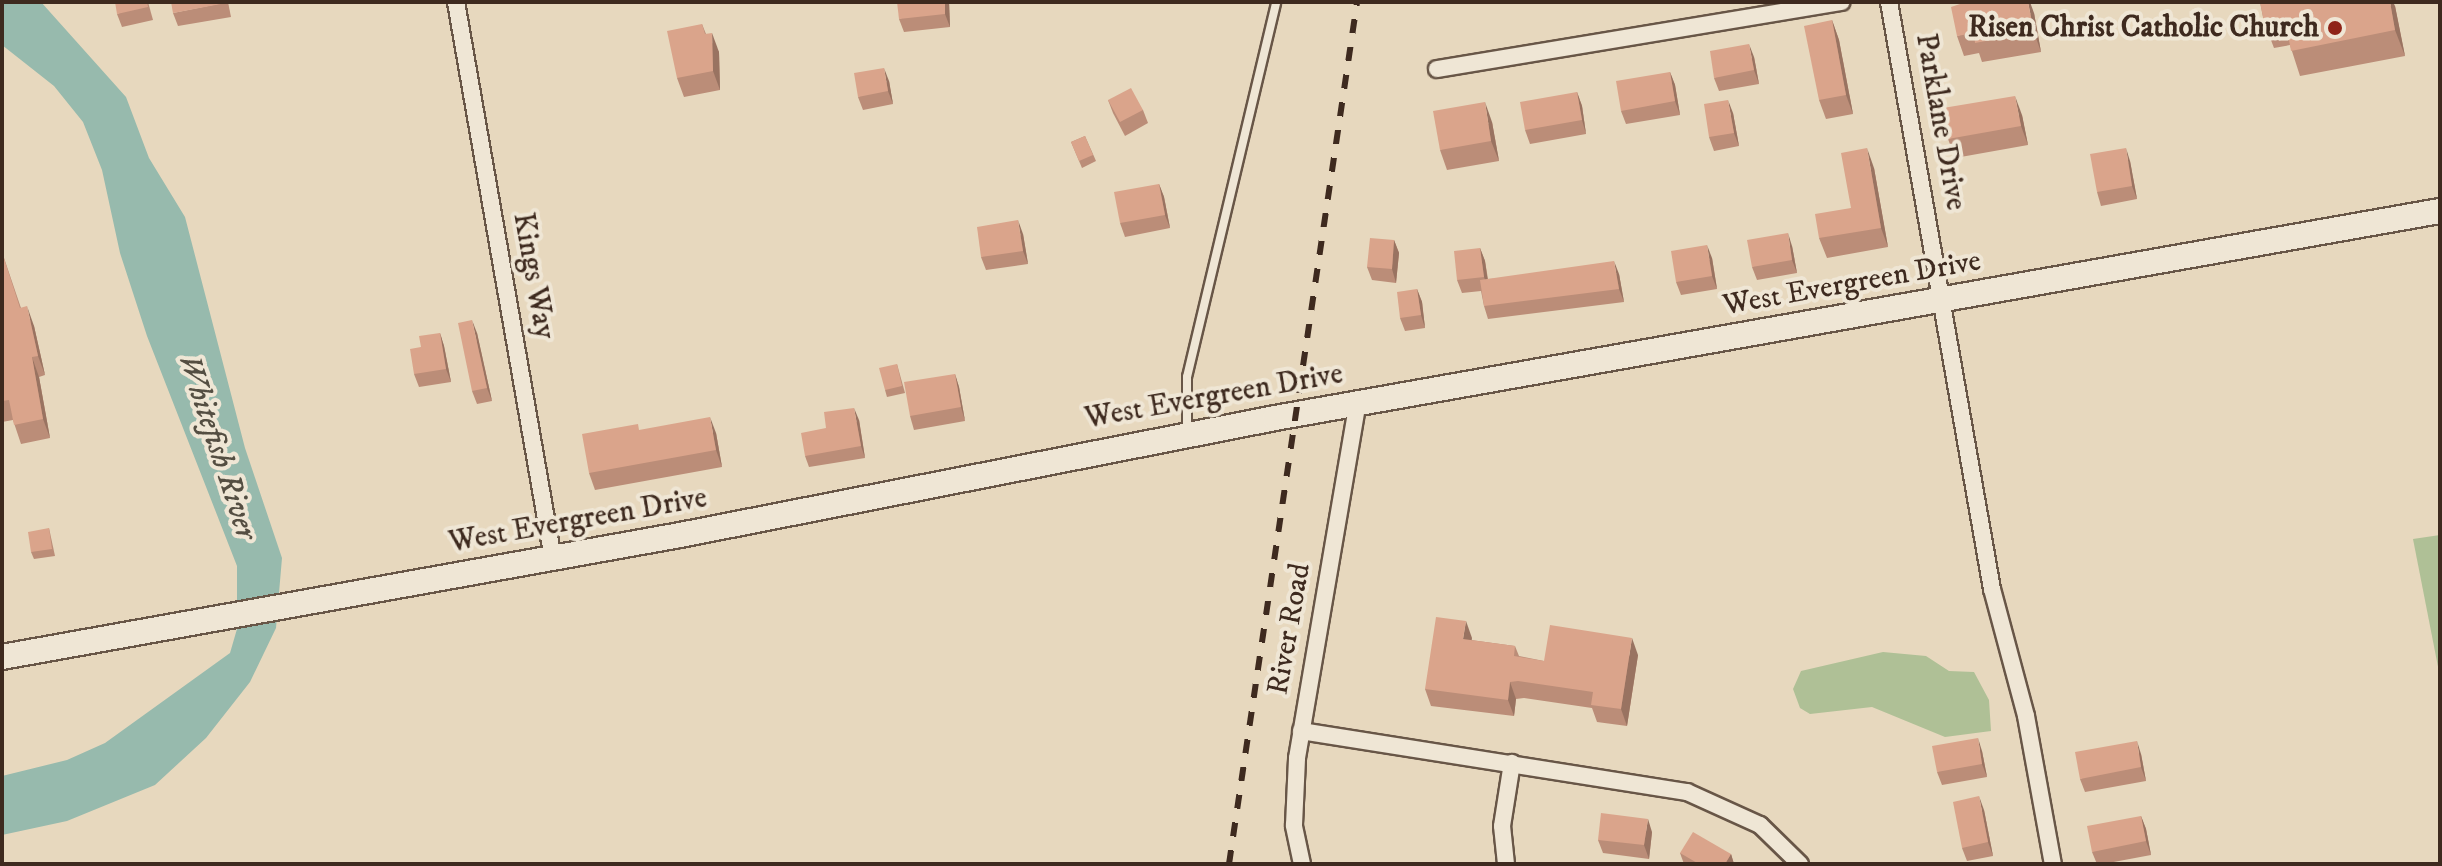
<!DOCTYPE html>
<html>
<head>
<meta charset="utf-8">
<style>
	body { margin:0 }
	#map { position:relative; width:2442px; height:866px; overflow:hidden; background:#e7d8be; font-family:"IM FELL DW Pica",serif }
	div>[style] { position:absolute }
	.green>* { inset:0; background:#afc096 }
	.water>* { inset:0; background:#97baad }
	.roads { filter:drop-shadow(2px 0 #685647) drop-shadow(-2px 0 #685647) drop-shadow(0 2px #685647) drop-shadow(0 -2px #685647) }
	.lane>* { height:8px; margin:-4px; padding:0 4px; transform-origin:4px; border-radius:4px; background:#efe6d5 }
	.street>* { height:16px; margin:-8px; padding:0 8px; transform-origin:8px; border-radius:8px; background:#efe6d5 }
	.secondary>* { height:24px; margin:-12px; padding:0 12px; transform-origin:12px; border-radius:12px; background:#efe6d5 }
	.rail>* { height:6px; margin-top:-3px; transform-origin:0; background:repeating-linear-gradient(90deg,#3e2a1f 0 14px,transparent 0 28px) }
	.wall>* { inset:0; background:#bb8d78 }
	.shaded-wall>* { inset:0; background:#997361 }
	.building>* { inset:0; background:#daa48b }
	.dots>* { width:22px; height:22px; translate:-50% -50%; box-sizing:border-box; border:4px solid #efe6d5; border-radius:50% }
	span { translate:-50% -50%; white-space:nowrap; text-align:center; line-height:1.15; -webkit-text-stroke:8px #efe6d5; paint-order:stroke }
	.poi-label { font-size:30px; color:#3e2a1f; font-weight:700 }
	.right { translate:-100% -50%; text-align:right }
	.street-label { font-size:30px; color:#3e2a1f }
	.water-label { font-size:32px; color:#544e42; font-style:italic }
	.frame { position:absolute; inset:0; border:4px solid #3e2a1f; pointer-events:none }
</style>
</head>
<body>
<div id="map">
	<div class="green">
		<i style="clip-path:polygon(2440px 535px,2440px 677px,2413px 539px)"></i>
		<i style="clip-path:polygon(1883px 652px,1926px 656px,1949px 671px,1974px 672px,1989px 700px,1991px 731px,1945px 737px,1872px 707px,1810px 714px,1800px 708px,1793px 689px,1801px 671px)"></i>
	</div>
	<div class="water">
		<i style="clip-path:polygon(2px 2px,41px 2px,126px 97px,149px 158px,185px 217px,245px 448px,282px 558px,276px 628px,250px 682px,206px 738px,155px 785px,67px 821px,2px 835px,2px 776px,67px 760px,105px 743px,230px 653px,237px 629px,237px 566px,147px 336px,120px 253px,102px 170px,83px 122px,54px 86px,2px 45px)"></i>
	</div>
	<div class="roads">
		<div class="lane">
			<i style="left:1187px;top:434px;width:57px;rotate:-90deg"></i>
			<i style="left:1187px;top:377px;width:385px;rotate:-76.6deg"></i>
		</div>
		<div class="street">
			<i style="left:456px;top:2px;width:565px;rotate:80.12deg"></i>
			<i style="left:1889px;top:2px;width:596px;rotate:80.05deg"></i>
			<i style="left:1992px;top:589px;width:131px;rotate:75deg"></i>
			<i style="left:2026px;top:716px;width:150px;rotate:79.7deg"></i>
			<i style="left:1437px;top:69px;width:410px;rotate:-9.4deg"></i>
			<i style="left:1301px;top:731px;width:391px;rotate:9deg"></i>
			<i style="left:1687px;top:792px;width:80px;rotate:24.3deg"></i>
			<i style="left:1760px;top:825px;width:56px;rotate:44.3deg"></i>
			<i style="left:1302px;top:864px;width:40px;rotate:-102deg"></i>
			<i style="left:1294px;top:825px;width:67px;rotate:-87.4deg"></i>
			<i style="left:1297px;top:758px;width:360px;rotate:-80.3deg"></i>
			<i style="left:1506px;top:864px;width:38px;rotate:-96deg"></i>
			<i style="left:1502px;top:826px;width:64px;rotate:-81deg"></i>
		</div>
		<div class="secondary">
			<i style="left:2px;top:657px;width:689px;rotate:-10.2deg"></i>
			<i style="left:680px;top:535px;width:606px;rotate:-11.12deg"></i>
			<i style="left:1275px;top:418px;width:1183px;rotate:-10.08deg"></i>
		</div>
	</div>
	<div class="rail">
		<i style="left:1229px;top:864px;width:871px;rotate:-81.55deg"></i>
	</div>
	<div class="wall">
		<i style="clip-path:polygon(148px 2px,153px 20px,122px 27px,117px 14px)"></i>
		<i style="clip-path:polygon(228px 2px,231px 17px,178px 26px,173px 13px)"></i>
		<i style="clip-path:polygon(949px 2px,950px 27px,904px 32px,899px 19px)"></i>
		<i style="clip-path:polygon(2260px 2px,2395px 6px,2405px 56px,2300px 76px,2290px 45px,2274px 48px,2264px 22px)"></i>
		<i style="clip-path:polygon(2034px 13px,2041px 52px,1982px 62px,1979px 53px,1964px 56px,1957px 36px)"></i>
		<i style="clip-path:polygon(1832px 20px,1839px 40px,1853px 114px,1826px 119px,1819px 100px)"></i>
		<i style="clip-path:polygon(702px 24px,706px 34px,719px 52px,720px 90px,684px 97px,677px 78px)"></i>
		<i style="clip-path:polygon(1754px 57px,1759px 84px,1719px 91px,1714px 78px)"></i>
		<i style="clip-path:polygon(1670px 72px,1675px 85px,1680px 115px,1626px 124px,1621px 111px)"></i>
		<i style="clip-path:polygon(889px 81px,893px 104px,863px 110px,858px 97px)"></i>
		<i style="clip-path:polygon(1577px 92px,1582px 106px,1586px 134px,1530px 144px,1525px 130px)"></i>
		<i style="clip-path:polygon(1108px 100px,1143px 110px,1148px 123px,1125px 136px,1113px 113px)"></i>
		<i style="clip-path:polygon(1733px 113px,1739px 146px,1714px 151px,1709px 137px)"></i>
		<i style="clip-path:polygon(2022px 115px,2028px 145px,1955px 158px,1948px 139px)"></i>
		<i style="clip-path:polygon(1492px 122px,1499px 161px,1447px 170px,1440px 150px)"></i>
		<i style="clip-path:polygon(1085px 136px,1096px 161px,1082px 168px,1071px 142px)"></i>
		<i style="clip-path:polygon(2130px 161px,2137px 199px,2101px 206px,2097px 192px)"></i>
		<i style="clip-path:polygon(1874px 168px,1888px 247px,1827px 258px,1819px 238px,1851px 208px)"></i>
		<i style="clip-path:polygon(1159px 184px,1164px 197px,1170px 228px,1125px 237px,1120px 223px)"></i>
		<i style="clip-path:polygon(1023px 234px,1028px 264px,986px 270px,981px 257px)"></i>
		<i style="clip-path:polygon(1394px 240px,1399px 253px,1396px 283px,1372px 280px,1367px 267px)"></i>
		<i style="clip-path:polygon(1792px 246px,1797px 273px,1757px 280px,1752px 267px)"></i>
		<i style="clip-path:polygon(1480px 248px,1485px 261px,1488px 279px,1619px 274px,1624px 302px,1488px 319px,1484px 306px,1481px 291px,1462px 293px,1457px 280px)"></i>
		<i style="clip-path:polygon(2px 252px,21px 308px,34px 326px,45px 375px,39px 377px,50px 438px,21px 444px,13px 420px,2px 422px)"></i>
		<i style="clip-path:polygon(1712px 258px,1717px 289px,1681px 295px,1676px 282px)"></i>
		<i style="clip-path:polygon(1417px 289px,1422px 302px,1425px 328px,1405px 331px,1400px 318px)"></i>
		<i style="clip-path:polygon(440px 333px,444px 346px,451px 382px,419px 387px,414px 374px,421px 347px)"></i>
		<i style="clip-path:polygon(477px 333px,492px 401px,477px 404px,472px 391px)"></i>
		<i style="clip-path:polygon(897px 364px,905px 393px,887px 397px,885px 390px)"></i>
		<i style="clip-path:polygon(955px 374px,959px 387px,965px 421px,914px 430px,910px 416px)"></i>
		<i style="clip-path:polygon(859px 420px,865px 458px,809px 467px,805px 456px)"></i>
		<i style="clip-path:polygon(640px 430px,716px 433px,722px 467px,595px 490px,589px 473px)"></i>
		<i style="clip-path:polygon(49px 528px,55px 556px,34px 559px,31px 552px)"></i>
		<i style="clip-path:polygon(1472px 638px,1471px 640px,1515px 646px,1519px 656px,1544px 661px,1638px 655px,1627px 726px,1597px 722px,1592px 708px,1524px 698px,1516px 699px,1514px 716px,1431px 706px,1425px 689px)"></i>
		<i style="clip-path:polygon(1982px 751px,1987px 777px,1942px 785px,1937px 772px)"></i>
		<i style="clip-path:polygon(2141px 754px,2146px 781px,2085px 792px,2080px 779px)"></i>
		<i style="clip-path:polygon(1984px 810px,1993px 856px,1967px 861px,1962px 848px)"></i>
		<i style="clip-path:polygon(2141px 816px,2146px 829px,2151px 855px,2103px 864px,2097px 864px,2092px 852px)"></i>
		<i style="clip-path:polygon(1652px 832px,1649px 859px,1603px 853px,1598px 840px)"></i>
		<i style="clip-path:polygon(1680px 853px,1731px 854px,1734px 864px,1684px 864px)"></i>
	</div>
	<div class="shaded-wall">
		<i style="clip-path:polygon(945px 2px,949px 2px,950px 27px,945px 14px)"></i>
		<i style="clip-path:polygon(2028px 2px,2030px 2px,2034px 13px,2041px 52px,2034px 32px)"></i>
		<i style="clip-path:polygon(2390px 2px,2393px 2px,2395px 6px,2405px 56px,2395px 30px)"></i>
		<i style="clip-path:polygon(1832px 20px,1839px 40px,1853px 114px,1846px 95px)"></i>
		<i style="clip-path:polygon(712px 33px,719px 52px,720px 90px,713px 71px)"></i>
		<i style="clip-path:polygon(1749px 44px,1754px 57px,1759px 84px,1754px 70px)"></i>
		<i style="clip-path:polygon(884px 68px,889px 81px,893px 104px,888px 91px)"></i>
		<i style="clip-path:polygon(1670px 72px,1675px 85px,1680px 115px,1675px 101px)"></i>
		<i style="clip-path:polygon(1577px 92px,1582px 106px,1586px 134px,1582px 120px)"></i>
		<i style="clip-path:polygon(2015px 96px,2022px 115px,2028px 145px,2021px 126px)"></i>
		<i style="clip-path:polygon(1728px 100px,1733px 113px,1739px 146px,1734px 133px)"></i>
		<i style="clip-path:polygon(1485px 102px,1492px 122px,1499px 161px,1491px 141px)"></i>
		<i style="clip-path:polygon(1867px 148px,1874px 168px,1888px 247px,1881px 228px)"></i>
		<i style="clip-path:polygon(2126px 148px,2130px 161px,2137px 199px,2132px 186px)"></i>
		<i style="clip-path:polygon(1159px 184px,1164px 197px,1170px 228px,1165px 215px)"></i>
		<i style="clip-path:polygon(1018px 220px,1023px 234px,1028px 264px,1023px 251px)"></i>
		<i style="clip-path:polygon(1788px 233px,1792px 246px,1797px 273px,1792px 260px)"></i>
		<i style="clip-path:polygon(1394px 240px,1399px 253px,1396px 283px,1392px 269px)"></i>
		<i style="clip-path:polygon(1707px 245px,1712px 258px,1717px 289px,1712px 276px)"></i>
		<i style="clip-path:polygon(1480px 248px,1485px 261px,1489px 290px,1484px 277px)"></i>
		<i style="clip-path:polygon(1614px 261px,1619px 274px,1624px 302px,1619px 289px)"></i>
		<i style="clip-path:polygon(1417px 289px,1422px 302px,1425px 328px,1421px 315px)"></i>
		<i style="clip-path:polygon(27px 306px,34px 326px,45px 375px,38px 356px)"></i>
		<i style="clip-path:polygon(472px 320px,477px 333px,492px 401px,487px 388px)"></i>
		<i style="clip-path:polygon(440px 333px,444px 346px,451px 382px,446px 369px)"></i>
		<i style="clip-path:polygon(32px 357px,39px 377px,50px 438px,43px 419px)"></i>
		<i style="clip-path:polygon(955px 374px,959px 387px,965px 421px,961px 407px)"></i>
		<i style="clip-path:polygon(854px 408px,859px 420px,865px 458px,861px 446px)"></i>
		<i style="clip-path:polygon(710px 417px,716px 433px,722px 467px,716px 450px)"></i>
		<i style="clip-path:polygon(1466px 621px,1472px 638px,1469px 656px,1463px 639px)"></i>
		<i style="clip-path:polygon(1632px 638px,1638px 655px,1627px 726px,1621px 709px)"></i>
		<i style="clip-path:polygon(1510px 682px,1516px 699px,1514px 716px,1508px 700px)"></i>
		<i style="clip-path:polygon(1978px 738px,1982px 751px,1987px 777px,1982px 764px)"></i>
		<i style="clip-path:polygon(2137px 741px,2141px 754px,2146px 781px,2141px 767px)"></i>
		<i style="clip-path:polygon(1979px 796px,1984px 810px,1993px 856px,1988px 842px)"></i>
		<i style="clip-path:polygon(2141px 816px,2146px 829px,2151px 855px,2146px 841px)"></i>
		<i style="clip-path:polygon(1648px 819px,1652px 832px,1649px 859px,1644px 845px)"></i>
		<i style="clip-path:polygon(1731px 854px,1734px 864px,1725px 864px)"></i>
	</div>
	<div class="building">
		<i style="clip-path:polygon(115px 2px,147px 2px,148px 7px,117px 14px)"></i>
		<i style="clip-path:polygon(171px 2px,226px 2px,226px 3px,173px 13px)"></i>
		<i style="clip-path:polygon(897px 2px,945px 2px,945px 14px,899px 19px)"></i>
		<i style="clip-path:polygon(1966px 2px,2028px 2px,2034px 32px,1975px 43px,1974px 33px,1957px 36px,1951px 7px)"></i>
		<i style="clip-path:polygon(2260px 2px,2390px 2px,2395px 30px,2291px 51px,2285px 19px,2264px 22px)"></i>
		<i style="clip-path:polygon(1832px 20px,1846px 95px,1819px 100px,1804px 26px)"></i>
		<i style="clip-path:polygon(702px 24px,705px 34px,712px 33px,713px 71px,677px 78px,667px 31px)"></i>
		<i style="clip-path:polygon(1749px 44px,1754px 70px,1714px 78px,1710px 51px)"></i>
		<i style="clip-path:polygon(884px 68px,888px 91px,858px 97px,854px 73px)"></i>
		<i style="clip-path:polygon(1670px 72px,1675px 101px,1621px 111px,1616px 81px)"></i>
		<i style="clip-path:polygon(1131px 88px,1143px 110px,1120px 122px,1108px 100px)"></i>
		<i style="clip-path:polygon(1577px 92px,1582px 120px,1525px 130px,1520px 102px)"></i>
		<i style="clip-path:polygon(2015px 96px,2021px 126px,1948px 139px,1943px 108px)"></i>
		<i style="clip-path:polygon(1728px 100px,1734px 133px,1709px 137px,1704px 104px)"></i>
		<i style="clip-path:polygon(1485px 102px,1491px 141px,1440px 150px,1433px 111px)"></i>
		<i style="clip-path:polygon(1085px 136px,1093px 155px,1079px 161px,1071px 142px)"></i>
		<i style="clip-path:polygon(1867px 148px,1881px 228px,1819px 238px,1815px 214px,1851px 208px,1841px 153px)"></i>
		<i style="clip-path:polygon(2126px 148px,2132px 186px,2097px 192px,2090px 154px)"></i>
		<i style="clip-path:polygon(1159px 184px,1165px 215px,1120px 223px,1114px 192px)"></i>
		<i style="clip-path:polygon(1018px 220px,1023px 251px,981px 257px,977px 227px)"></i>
		<i style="clip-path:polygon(1788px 233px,1792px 260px,1752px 267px,1747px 240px)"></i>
		<i style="clip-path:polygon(1370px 238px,1394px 240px,1392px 269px,1367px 267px)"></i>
		<i style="clip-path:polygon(1707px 245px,1712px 276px,1676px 282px,1671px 251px)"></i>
		<i style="clip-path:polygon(1480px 248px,1484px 277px,1457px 280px,1454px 251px)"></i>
		<i style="clip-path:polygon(2px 252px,20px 308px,27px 306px,38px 356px,32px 357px,43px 419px,14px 425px,9px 400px,2px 401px)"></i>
		<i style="clip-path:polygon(1614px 261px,1619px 289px,1484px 306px,1480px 280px)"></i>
		<i style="clip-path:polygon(1417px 289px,1421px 315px,1400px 318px,1397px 292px)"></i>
		<i style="clip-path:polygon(472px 320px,487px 388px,472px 391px,458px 323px)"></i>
		<i style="clip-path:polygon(440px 333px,446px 369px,414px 374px,410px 349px,421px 347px,419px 336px)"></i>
		<i style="clip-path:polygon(897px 364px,902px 386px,885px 390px,879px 368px)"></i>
		<i style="clip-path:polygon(955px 374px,961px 407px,910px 416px,904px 382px)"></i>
		<i style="clip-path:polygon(854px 408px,861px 446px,805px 456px,801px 433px,826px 428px,824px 412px)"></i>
		<i style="clip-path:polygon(710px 417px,716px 450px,589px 473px,582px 434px,638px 424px,639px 430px)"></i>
		<i style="clip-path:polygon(49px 528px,52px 549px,31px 552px,28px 532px)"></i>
		<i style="clip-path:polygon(1436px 617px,1466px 621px,1463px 639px,1515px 646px,1514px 656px,1544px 661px,1550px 625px,1632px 638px,1621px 709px,1591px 705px,1593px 692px,1518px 681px,1510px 682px,1508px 700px,1425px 689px)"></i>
		<i style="clip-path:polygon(1978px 738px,1982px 764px,1937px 772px,1932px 746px)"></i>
		<i style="clip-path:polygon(2137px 741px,2141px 767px,2080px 779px,2075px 752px)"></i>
		<i style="clip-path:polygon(1979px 796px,1988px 842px,1962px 848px,1953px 802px)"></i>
		<i style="clip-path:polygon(1601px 813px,1648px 819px,1644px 845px,1598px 840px)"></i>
		<i style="clip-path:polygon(2141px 816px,2146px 841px,2092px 852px,2087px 826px)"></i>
		<i style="clip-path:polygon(1693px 832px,1731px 854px,1725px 864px,1699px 864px,1680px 853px)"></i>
	</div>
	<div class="dots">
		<i style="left:2335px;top:28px;background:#8f2418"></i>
	</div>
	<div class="poi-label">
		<span class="right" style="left:2319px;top:28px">Risen Christ Catholic Church</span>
	</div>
	<div class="street-label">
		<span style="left:1940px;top:122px;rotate:80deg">Parklane Drive</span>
		<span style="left:533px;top:276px;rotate:80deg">Kings Way</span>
		<span style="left:1852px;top:284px;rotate:-10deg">West Evergreen Drive</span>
		<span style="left:1214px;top:397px;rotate:-10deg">West Evergreen Drive</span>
		<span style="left:578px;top:521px;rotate:-10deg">West Evergreen Drive</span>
		<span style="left:1290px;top:629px;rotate:-80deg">River Road</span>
	</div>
	<div class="water-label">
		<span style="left:217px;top:447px;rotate:72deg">Whitefish River</span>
	</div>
	<div class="frame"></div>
</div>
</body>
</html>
